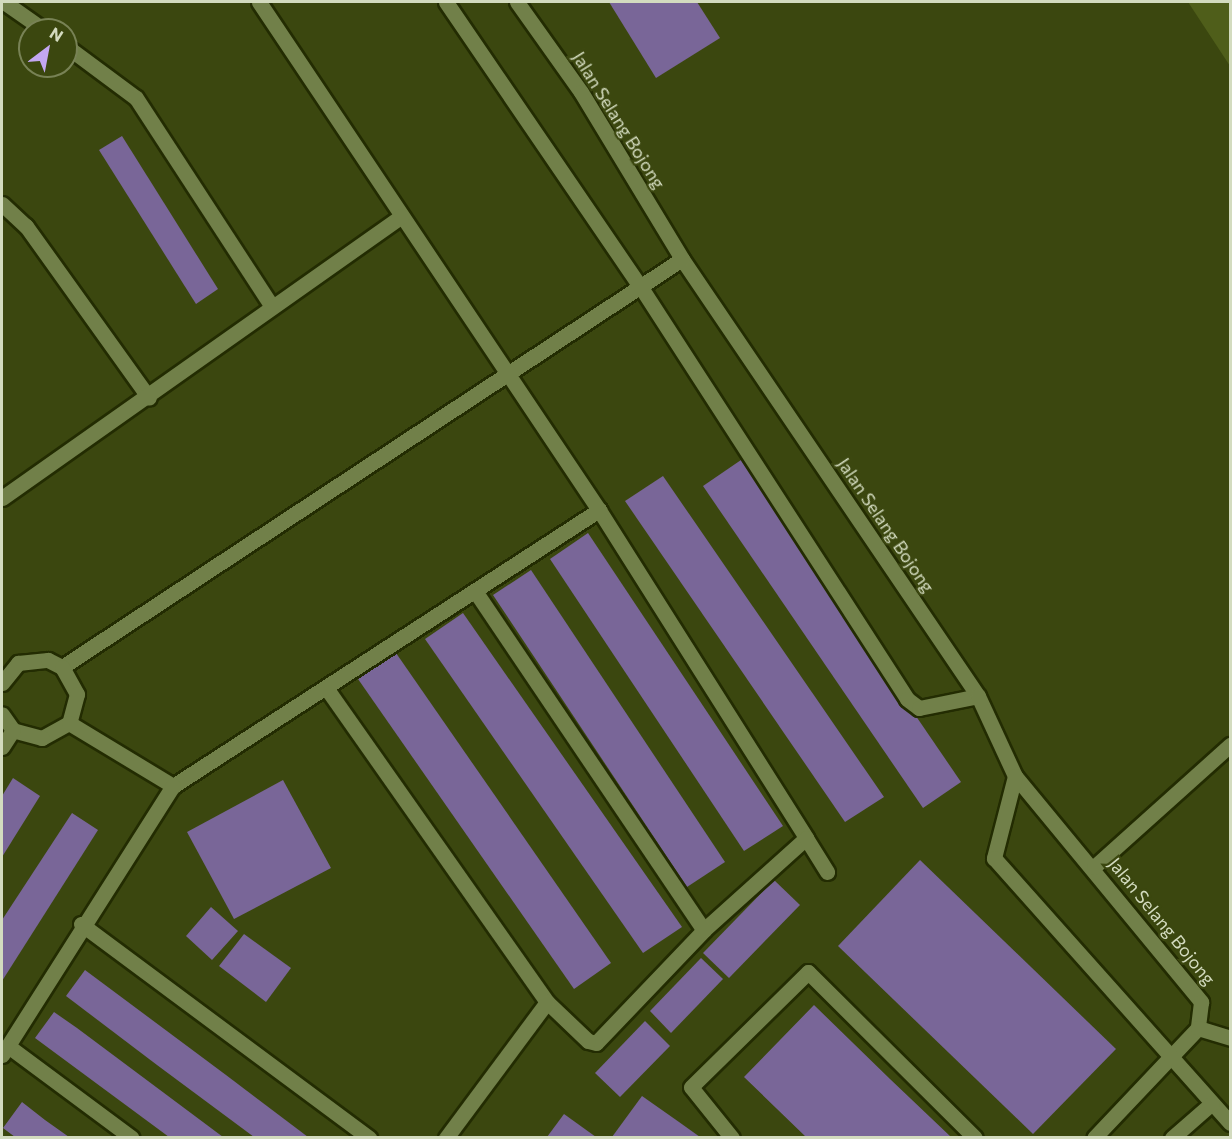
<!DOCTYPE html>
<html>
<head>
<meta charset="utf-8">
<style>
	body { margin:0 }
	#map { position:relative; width:1232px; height:1139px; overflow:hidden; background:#3b470f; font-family:Commissioner,sans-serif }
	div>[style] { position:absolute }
	.green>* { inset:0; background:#4f5e1a }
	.building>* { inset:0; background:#796698 }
	.roads { filter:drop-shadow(2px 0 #232c02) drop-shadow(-2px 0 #232c02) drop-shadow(0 2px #232c02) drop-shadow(0 -2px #232c02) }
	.minor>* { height:15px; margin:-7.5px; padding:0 7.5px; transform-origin:7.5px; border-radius:7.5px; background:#718049 }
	span { translate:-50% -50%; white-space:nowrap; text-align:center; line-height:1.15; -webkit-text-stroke:4.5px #3b470f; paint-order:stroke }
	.street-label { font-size:18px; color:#d3dbbf }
	.frame { position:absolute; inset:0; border:3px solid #d3dbbf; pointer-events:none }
	.north { position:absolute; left:18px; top:18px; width:60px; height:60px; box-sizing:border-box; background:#3b470f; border:2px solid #788255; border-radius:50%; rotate:32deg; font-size:16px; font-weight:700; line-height:24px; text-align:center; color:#d3dbbf }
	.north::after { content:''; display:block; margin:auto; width:21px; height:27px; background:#c3a7f2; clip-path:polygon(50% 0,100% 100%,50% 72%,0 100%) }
</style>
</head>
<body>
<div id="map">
	<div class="green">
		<i style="clip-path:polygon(1188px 2px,1230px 2px,1230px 66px)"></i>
	</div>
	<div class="building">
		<i style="clip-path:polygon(609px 2px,697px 2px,720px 38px,656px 78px)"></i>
		<i style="clip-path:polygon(122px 136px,218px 289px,196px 304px,99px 150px)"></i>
		<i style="clip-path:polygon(741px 460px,961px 782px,923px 808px,703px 486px)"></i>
		<i style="clip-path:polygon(663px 476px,884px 797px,845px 822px,625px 501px)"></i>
		<i style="clip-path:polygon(588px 533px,783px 826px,744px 851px,550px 559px)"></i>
		<i style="clip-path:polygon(531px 570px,725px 862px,687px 887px,493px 595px)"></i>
		<i style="clip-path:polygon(463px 613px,682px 927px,643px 953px,425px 639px)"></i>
		<i style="clip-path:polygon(396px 653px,611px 963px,574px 989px,358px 679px)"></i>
		<i style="clip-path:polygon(13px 778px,40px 796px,2px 857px,2px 796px)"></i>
		<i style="clip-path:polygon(283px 780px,331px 868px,234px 919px,187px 832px)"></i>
		<i style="clip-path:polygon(72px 813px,98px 830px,2px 981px,2px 920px)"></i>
		<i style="clip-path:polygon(920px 860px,1116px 1049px,1033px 1134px,838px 946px)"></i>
		<i style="clip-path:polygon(774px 880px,800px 905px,729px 978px,703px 953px)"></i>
		<i style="clip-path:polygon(211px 907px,238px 931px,212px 960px,186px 936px)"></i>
		<i style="clip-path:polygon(244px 934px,291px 968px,266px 1002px,219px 966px)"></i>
		<i style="clip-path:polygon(701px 958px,723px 979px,671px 1033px,650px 1011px)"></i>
		<i style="clip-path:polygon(85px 970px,226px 1075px,308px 1137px,254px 1137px,157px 1065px,66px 996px)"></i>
		<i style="clip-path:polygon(814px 1005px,890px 1079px,951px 1137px,806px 1137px,744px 1077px)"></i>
		<i style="clip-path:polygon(54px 1012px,77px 1028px,223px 1137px,169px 1137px,58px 1055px,35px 1038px)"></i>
		<i style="clip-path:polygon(645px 1021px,670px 1046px,620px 1097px,595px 1073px)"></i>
		<i style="clip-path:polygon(642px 1096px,679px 1122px,700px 1137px,612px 1137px)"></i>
		<i style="clip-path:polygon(22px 1102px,45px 1120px,69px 1137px,15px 1137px,3px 1128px)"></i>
		<i style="clip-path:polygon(564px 1114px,596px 1137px,547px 1137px)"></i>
	</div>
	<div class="roads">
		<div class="minor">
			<i style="left:4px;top:2px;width:49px;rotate:35deg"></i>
			<i style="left:259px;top:2px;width:611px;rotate:56.21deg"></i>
			<i style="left:599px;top:510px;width:388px;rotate:57.7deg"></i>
			<i style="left:806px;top:838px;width:137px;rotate:138deg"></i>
			<i style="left:704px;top:930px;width:156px;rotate:133.7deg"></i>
			<i style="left:596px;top:1043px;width:8px;rotate:-166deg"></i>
			<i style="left:588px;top:1041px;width:57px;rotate:-136.4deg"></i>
			<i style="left:547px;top:1002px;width:384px;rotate:-125.1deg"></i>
			<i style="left:446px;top:2px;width:348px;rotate:55.7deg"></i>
			<i style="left:642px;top:289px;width:488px;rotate:57.1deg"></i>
			<i style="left:907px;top:699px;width:15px;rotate:37deg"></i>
			<i style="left:919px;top:708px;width:60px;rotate:-11.5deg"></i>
			<i style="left:517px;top:2px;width:110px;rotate:54.6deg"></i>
			<i style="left:581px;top:92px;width:195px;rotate:58.8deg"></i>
			<i style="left:682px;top:259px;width:528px;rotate:55.89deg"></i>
			<i style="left:978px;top:696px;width:88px;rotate:65.2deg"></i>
			<i style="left:1015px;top:776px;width:293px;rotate:50.5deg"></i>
			<i style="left:1201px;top:1002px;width:26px;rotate:97deg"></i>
			<i style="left:1198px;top:1028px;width:151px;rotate:133.4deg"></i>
			<i style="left:66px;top:46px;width:87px;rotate:36.6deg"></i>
			<i style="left:136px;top:98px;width:249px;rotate:56.9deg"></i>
			<i style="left:2px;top:204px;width:33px;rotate:43deg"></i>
			<i style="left:26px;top:226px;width:211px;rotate:54.4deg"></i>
			<i style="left:2px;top:498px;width:489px;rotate:-35.2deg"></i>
			<i style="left:475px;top:591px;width:409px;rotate:56deg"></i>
			<i style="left:62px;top:667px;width:742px;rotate:-33.35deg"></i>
			<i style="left:2px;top:683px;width:26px;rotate:-51deg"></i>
			<i style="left:18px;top:663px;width:30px;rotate:-6deg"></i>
			<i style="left:48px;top:660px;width:16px;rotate:27deg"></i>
			<i style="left:62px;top:667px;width:31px;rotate:61deg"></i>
			<i style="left:77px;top:694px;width:30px;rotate:105deg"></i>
			<i style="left:69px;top:723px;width:31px;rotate:151deg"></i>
			<i style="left:42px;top:738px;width:30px;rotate:-165deg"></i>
			<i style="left:13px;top:730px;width:19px;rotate:-125deg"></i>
			<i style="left:69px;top:723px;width:122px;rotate:31.2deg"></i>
			<i style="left:173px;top:786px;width:508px;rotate:-32.94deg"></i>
			<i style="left:2px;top:747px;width:20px;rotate:-57deg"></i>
			<i style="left:1015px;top:776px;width:85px;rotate:104.4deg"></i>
			<i style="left:994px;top:858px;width:355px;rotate:48.3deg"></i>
			<i style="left:806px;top:838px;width:40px;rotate:58deg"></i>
			<i style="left:1094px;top:867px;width:183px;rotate:-41.9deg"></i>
			<i style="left:81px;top:924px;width:359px;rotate:36.6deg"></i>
			<i style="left:1198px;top:1028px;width:34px;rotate:17deg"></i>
			<i style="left:8px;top:1046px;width:154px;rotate:36.6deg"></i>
			<i style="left:2px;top:1055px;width:319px;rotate:-57.6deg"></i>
			<i style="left:446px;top:1138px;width:169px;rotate:-53.4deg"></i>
			<i style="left:732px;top:1138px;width:65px;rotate:-128.8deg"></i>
			<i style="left:691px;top:1087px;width:164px;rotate:-44.5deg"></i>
			<i style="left:808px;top:972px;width:235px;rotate:44.8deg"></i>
			<i style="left:1172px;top:1138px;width:53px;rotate:-41.2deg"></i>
		</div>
	</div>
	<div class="street-label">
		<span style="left:619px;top:120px;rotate:58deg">Jalan Selang Bojong</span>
		<span style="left:886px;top:525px;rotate:56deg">Jalan Selang Bojong</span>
		<span style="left:1162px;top:921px;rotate:51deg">Jalan Selang Bojong</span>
	</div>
	<div class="frame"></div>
	<div class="north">N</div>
</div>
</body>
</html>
